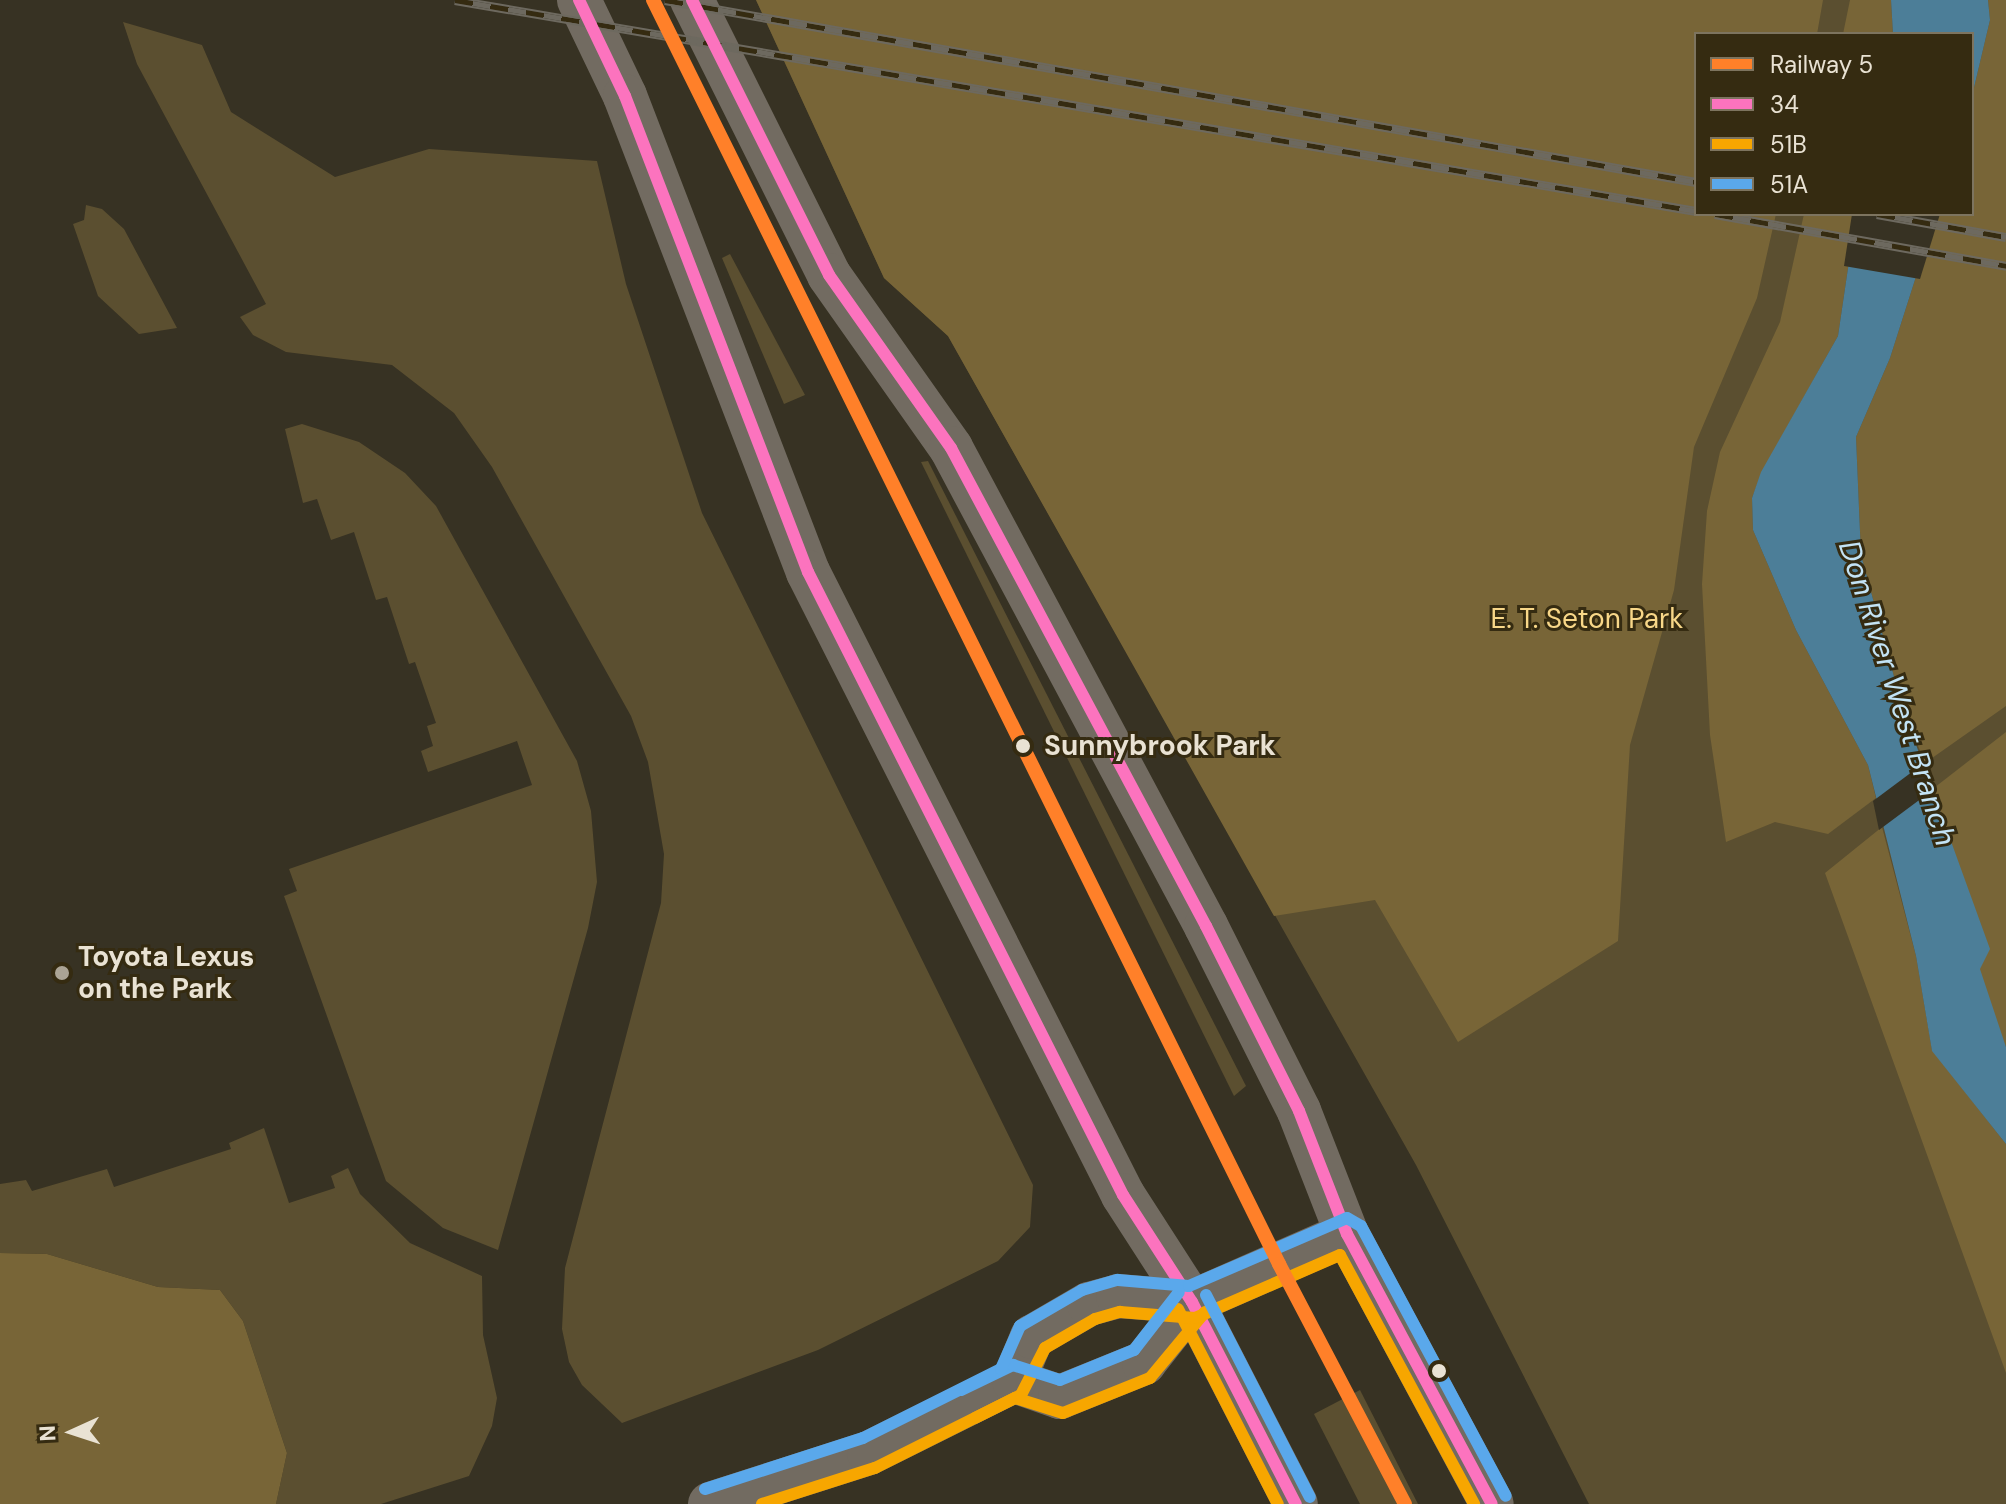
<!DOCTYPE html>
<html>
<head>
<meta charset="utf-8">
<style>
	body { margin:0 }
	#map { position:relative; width:2006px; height:1504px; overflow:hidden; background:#373223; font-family:"DM Sans",sans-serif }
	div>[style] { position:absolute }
	.green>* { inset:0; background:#5b4f30 }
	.forest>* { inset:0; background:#786537 }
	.water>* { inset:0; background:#4c7e98 }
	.pier>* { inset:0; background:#373223 }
	.major>* { height:44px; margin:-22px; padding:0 22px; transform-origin:22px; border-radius:22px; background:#726b61 }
	.rail>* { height:9px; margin-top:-4.5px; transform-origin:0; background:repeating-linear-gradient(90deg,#352b11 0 18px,#6d695f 0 36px); box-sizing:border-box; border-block:2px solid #6d695f }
	.bus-1>* { height:12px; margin:-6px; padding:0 6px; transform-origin:6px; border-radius:6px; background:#fc73be }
	.bus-2>* { height:12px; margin:-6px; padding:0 6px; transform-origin:6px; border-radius:6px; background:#f7a600 }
	.bus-3>* { height:12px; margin:-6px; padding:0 6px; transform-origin:6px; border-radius:6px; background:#5aa8eb }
	.rail-1>* { height:14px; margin:-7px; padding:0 7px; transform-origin:7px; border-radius:7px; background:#ff8029 }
	.dots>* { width:22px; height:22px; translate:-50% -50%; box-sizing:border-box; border:4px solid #352b11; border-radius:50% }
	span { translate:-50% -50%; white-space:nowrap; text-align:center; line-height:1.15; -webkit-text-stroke:6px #352b11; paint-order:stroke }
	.park-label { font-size:28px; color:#f8d788 }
	.stop-label { font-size:28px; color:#e9e2d3; font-weight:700 }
	.left { translate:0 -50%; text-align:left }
	.poi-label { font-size:28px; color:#e9e2d3; font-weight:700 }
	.water-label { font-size:30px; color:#c3e3f5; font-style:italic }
	.legend { position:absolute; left:1694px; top:32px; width:280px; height:184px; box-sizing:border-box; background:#352b11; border:2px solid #7d745f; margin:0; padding:10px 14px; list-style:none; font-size:24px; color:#e9e2d3 }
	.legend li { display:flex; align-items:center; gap:16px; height:40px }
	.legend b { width:40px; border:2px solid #7d745f }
	.north { position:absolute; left:32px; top:1392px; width:80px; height:80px; -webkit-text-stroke:6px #352b11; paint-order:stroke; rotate:267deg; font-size:22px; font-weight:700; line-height:32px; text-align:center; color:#e9e2d3 }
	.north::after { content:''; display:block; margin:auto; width:28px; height:36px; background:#e9e2d3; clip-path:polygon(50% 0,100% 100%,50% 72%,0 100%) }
</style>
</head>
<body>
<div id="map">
	<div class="green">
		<i style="clip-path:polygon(evenodd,756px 0,2006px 0,2006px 1504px,1589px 1504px,1416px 1165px,948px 336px,884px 278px,756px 0,1696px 34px,1972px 34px,1972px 214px,1696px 214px,1696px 34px)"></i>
		<i style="clip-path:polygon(123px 22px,202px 45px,231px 112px,335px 177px,429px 149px,597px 161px,626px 284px,702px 513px,1033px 1185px,1030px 1227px,998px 1261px,818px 1350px,622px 1423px,582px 1385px,569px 1362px,562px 1329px,565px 1268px,661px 903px,664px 854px,648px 762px,631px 716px,492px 467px,454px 413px,392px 365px,286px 352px,253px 335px,240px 317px,266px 304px,137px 64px)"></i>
		<i style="clip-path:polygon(86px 205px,102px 209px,124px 229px,177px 328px,139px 334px,98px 296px,73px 224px,84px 220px)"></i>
		<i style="clip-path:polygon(730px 254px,805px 395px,784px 404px,722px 258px)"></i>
		<i style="clip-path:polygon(302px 424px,359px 442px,405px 473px,436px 506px,577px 761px,591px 811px,597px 882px,588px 928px,498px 1250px,443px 1228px,386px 1181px,284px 896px,297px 891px,289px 869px,532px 785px,517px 741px,428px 772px,421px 751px,433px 746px,427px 726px,436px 723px,415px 662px,409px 664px,387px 597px,376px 600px,354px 532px,331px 540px,317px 499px,303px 503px,285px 429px)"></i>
		<i style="clip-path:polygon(928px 461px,1246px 1086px,1234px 1096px,921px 462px)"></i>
		<i style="clip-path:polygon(264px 1128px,289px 1203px,335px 1188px,331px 1176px,348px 1168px,360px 1194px,410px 1243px,482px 1276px,483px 1335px,497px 1398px,492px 1426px,469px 1476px,381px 1504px,276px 1504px,287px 1453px,243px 1321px,220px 1290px,158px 1287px,47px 1254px,0 1253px,0 1184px,26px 1180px,32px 1191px,107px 1169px,114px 1187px,231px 1149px,229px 1143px)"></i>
		<i style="clip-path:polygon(1360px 1390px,1418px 1504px,1360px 1504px,1314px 1414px)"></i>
	</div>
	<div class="forest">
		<i style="clip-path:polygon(756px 0,1823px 0,1817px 34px,1696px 34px,1696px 214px,1776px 214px,1757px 298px,1694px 447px,1674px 590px,1630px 745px,1618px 941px,1458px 1042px,1375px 900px,1274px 916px,948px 336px,884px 278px)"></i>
		<i style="clip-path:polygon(1850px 0,1891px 0,1893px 34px,1843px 34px)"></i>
		<i style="clip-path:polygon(1988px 0,2006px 0,2006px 706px,1925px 763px,1902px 706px,1861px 555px,1856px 437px,1890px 358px,1936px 214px,1972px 214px,1972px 96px,1990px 20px)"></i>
		<i style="clip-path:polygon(1804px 214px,1856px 214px,1838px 336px,1762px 472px,1752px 498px,1753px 530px,1796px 630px,1868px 765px,1876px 798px,1828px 834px,1775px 822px,1726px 842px,1710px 735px,1702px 584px,1707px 511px,1720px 452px,1780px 322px)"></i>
		<i style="clip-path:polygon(2006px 732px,2006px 1047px,1986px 1001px,1930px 791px)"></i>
		<i style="clip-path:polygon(1882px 827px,1916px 956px,1932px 1050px,2006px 1144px,2006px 1373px,1825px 873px)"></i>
		<i style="clip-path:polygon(0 1253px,47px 1254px,158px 1287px,220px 1290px,243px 1321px,287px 1453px,276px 1504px,0 1504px)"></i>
	</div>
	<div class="water">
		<i style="clip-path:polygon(1891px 0,1988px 0,1990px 20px,1972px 96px,1972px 34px,1893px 34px)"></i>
		<i style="clip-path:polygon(1856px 214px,1936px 214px,1890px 358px,1856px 437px,1861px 555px,1902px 706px,1990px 949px,1980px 969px,2006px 1047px,2006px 1144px,1932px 1051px,1916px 956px,1868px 765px,1796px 630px,1753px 530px,1752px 498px,1761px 472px,1838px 336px)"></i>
	</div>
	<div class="pier">
		<i style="clip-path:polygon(1852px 214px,1940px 214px,1920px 279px,1844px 266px)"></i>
		<i style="clip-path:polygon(1928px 760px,1934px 789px,1879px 830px,1873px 801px)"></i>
	</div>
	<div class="major">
		<i style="left:579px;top:0;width:106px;rotate:64.4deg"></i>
		<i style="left:625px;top:96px;width:510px;rotate:68.97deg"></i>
		<i style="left:808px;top:572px;width:698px;rotate:63.18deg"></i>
		<i style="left:1123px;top:1195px;width:127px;rotate:57.2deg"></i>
		<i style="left:1192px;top:1302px;width:227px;rotate:62.8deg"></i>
		<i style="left:692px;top:0;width:307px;rotate:63.5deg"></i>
		<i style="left:829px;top:275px;width:212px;rotate:54.8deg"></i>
		<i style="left:951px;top:448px;width:542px;rotate:61.92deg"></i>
		<i style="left:1206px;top:926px;width:207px;rotate:63.3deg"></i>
		<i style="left:1299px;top:1111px;width:132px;rotate:68.7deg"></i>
		<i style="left:1347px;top:1234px;width:306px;rotate:61.8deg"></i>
		<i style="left:1014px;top:1381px;width:49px;rotate:19.2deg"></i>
		<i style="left:1060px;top:1397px;width:91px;rotate:-22deg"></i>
		<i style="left:1144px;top:1363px;width:78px;rotate:-51.8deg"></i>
		<i style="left:710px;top:1504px;width:167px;rotate:-17.8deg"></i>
		<i style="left:869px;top:1453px;width:162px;rotate:-26.4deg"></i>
		<i style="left:1014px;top:1381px;width:48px;rotate:-67.8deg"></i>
		<i style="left:1032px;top:1337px;width:66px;rotate:-30.1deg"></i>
		<i style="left:1089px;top:1304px;width:30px;rotate:-15deg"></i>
		<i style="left:1118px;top:1296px;width:74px;rotate:4.6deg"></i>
		<i style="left:1192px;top:1302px;width:169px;rotate:-23.7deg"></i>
	</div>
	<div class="rail">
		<i style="left:455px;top:0;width:1259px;rotate:9.65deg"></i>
		<i style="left:665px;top:0;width:1047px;rotate:10.01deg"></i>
		<i style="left:1715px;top:214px;width:296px;rotate:10.1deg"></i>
		<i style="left:1877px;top:214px;width:131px;rotate:10.1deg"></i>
	</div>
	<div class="bus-1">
		<i style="left:579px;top:0;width:106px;rotate:64.4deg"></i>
		<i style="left:625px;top:96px;width:510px;rotate:68.97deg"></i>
		<i style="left:808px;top:572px;width:698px;rotate:63.18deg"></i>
		<i style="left:1123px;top:1195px;width:127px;rotate:57.2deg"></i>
		<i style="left:1192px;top:1302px;width:227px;rotate:62.8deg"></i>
		<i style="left:692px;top:0;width:307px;rotate:63.5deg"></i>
		<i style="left:829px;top:275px;width:212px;rotate:54.8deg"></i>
		<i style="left:951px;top:448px;width:542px;rotate:61.92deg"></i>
		<i style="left:1206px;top:926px;width:207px;rotate:63.3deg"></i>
		<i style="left:1299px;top:1111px;width:132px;rotate:68.7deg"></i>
		<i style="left:1347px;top:1234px;width:306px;rotate:61.8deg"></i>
	</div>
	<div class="bus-2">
		<i style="left:1178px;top:1309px;width:219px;rotate:62.9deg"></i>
		<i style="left:975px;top:1418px;width:45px;rotate:-26.6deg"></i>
		<i style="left:1015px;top:1398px;width:50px;rotate:17.4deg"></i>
		<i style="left:1063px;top:1413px;width:94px;rotate:-21.9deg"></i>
		<i style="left:1150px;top:1378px;width:86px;rotate:-50.2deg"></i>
		<i style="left:762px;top:1504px;width:119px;rotate:-17.7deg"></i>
		<i style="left:875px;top:1468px;width:163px;rotate:-26.6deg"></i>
		<i style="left:1021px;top:1395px;width:53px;rotate:-62.9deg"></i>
		<i style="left:1045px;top:1348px;width:58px;rotate:-30.1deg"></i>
		<i style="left:1095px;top:1319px;width:26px;rotate:-16deg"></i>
		<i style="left:1120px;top:1312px;width:75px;rotate:4.6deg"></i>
		<i style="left:1195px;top:1318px;width:158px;rotate:-23.5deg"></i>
		<i style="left:1340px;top:1255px;width:283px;rotate:61.7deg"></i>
	</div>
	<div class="bus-3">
		<i style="left:1206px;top:1295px;width:227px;rotate:62.8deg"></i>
		<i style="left:961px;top:1390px;width:58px;rotate:-25.7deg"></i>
		<i style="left:1013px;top:1365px;width:49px;rotate:17.7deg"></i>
		<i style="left:1060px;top:1380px;width:80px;rotate:-22.1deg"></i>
		<i style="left:1134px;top:1350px;width:73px;rotate:-52.2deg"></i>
		<i style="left:705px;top:1489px;width:166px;rotate:-17.9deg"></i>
		<i style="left:863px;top:1438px;width:154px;rotate:-26.6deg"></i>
		<i style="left:1001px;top:1369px;width:47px;rotate:-66.2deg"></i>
		<i style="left:1020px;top:1326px;width:72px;rotate:-30.1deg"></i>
		<i style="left:1082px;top:1290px;width:37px;rotate:-16deg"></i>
		<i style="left:1118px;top:1280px;width:71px;rotate:4.8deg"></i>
		<i style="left:1189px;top:1286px;width:172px;rotate:-23.3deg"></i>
		<i style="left:1347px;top:1218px;width:16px;rotate:30deg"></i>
		<i style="left:1361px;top:1226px;width:306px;rotate:61.8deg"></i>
	</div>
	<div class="rail-1">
		<i style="left:653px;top:0;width:1411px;rotate:63.65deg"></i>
		<i style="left:1279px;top:1264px;width:271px;rotate:62.3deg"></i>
	</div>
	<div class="dots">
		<i style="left:1023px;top:746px;background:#e9e2d3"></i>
		<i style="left:62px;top:973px;background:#aba495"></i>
		<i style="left:1439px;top:1371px;background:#e9e2d3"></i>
	</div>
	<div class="park-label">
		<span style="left:1587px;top:619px">E. T. Seton Park</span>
	</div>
	<div class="stop-label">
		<span class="left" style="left:1044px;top:746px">Sunnybrook Park</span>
	</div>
	<div class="poi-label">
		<span class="left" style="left:78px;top:973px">Toyota Lexus<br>on the Park</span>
	</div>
	<div class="water-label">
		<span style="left:1897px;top:693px;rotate:72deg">Don River West Branch</span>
	</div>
	<ul class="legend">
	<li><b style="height:10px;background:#ff8029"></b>Railway 5</li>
	<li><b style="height:10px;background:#fc73be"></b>34</li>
	<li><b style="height:10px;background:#f7a600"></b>51B</li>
	<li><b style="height:10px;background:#5aa8eb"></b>51A</li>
	</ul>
	<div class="north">N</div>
</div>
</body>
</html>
